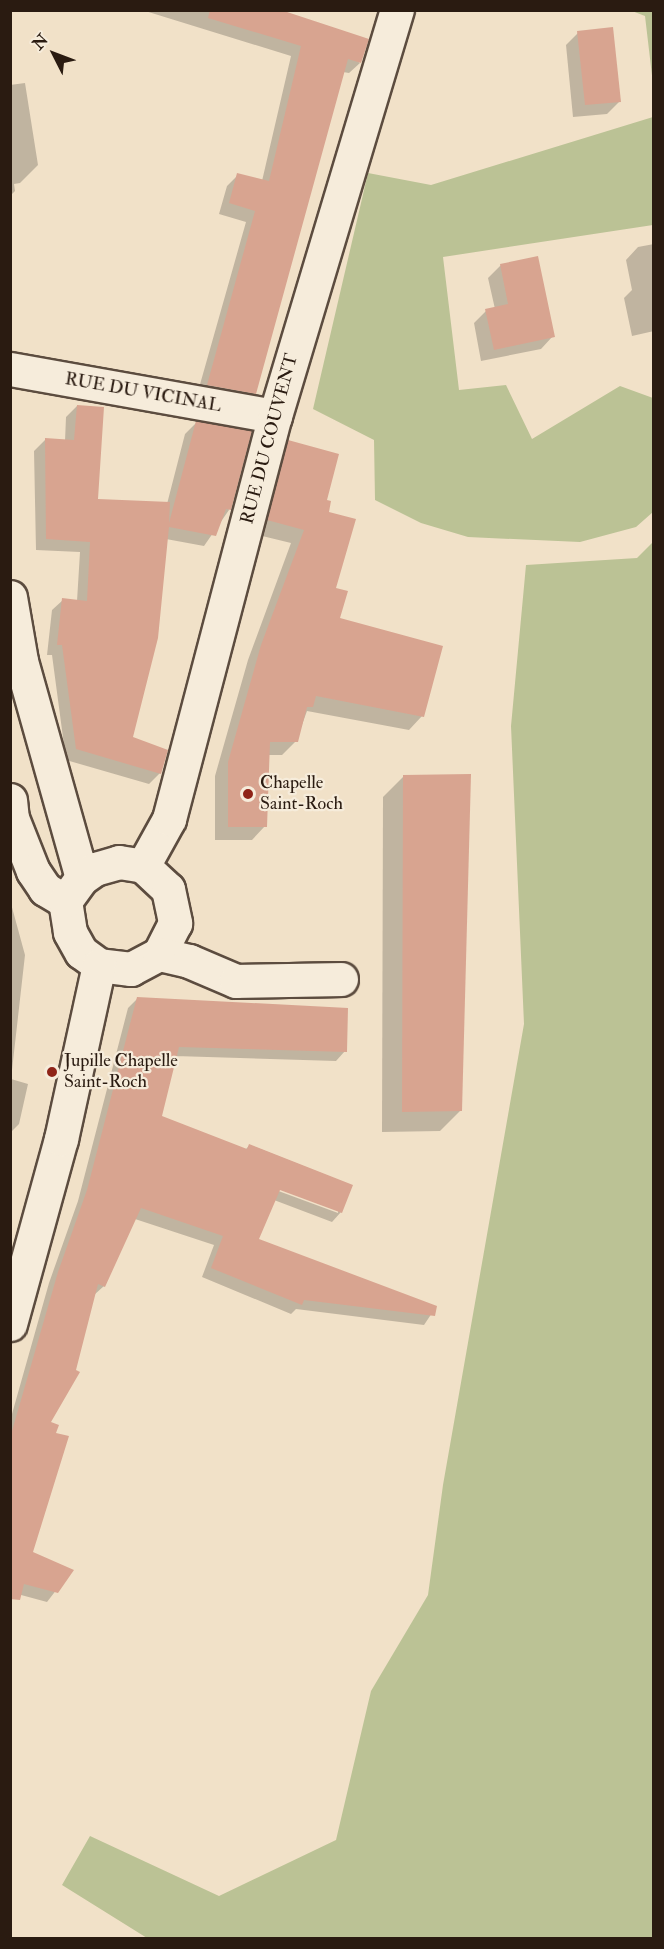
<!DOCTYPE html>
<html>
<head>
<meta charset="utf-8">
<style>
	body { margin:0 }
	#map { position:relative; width:664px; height:1949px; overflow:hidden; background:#f1e1c8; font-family:"IM FELL Double Pica",serif }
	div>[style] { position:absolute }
	.green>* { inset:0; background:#bbc295 }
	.shadow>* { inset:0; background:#0003 }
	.building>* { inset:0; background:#d8a490 }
	.roads { filter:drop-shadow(2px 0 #5c4c3f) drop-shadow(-2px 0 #5c4c3f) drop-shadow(0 2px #5c4c3f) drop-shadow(0 -2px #5c4c3f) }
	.minor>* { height:33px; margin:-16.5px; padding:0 16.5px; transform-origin:16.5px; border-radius:16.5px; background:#f6ecdb }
	.dots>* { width:16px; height:16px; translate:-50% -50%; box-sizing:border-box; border:3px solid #f6ecdb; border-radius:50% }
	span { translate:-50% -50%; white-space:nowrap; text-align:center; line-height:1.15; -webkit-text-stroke:4.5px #f6ecdb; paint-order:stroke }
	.street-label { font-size:18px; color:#2a1b11 }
	.poi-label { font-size:18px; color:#2a1b11 }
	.left { translate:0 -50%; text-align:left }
	.frame { position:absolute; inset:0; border:12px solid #2a1b11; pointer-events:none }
	.north { position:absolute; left:24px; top:24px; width:60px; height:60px; -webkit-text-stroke:4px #f6ecdb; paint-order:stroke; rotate:312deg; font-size:16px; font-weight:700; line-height:24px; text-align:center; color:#2a1b11 }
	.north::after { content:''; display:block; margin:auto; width:21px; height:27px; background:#2a1b11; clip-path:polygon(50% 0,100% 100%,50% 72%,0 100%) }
</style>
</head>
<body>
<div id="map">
	<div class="green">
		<i style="clip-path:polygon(632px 11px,653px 11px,653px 84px,645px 16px)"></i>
		<i style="clip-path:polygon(653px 117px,653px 225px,443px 257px,459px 390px,506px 385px,532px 439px,620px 386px,653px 398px,653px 512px,636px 527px,580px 542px,468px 537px,421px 523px,375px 500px,374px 440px,313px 409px,368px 173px,431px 185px)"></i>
		<i style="clip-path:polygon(653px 542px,653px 1938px,147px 1938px,62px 1885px,90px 1836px,219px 1896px,336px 1840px,371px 1691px,428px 1595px,443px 1485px,524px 1024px,511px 726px,526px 565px,637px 558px)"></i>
	</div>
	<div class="shadow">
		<i style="clip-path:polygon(142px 10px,280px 10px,360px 63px,349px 73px,343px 72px,255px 393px,244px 404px,197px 395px,246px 222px,219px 214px,227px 186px,238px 175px,262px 181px,291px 56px)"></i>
		<i style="clip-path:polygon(578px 33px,620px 101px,607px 114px,573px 117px,566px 45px)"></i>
		<i style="clip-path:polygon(25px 83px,38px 165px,20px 183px,14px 184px,15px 191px,10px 196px,10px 85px)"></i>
		<i style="clip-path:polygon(654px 244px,654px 331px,632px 336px,624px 298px,632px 290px,626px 260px,638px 247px)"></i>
		<i style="clip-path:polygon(501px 265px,553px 336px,541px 349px,481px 361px,474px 323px,486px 311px,495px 309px,488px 278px)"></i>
		<i style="clip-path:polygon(77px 406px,96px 500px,167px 504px,185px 434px,196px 423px,229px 510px,204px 546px,166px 539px,131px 738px,160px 773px,149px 784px,66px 760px,52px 655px,47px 655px,52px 610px,63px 600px,77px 601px,80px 552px,36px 550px,34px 451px,45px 440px,65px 441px,66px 417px)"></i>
		<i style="clip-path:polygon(288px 442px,325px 501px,339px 619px,422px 716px,409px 730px,307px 711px,296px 741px,282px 755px,268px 755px,265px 826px,252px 840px,215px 840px,215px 776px,248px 660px,291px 543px,254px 534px,275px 456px)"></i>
		<i style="clip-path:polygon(404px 776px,461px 1110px,440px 1131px,382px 1132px,383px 797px)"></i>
		<i style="clip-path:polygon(10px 900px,25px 955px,11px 1079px,28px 1084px,19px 1124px,10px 1133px)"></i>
		<i style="clip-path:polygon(evenodd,137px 999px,346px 1010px,345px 1051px,336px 1061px,175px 1056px,160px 1117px,245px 1150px,250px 1145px,351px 1185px,341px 1212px,332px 1222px,274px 1200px,257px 1240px,436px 1307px,424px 1325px,296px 1309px,291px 1314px,202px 1277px,214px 1245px,135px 1219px,104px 1286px,94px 1295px,74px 1371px,78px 1372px,49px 1423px,57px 1426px,54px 1434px,67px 1438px,31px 1553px,71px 1571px,47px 1602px,10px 1592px,10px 1421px,49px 1283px,78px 1201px,128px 1008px,137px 999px,274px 1186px,338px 1210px,338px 1213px,273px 1189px,274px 1186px)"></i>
	</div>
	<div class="building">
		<i style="clip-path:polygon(210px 10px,281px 10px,369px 39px,361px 63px,348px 59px,256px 394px,207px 385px,255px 211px,229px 203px,237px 173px,269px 181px,301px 46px,208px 18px)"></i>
		<i style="clip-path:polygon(613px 27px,621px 102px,585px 105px,577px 31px)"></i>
		<i style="clip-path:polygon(538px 256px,555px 337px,494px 350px,485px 309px,508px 304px,500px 264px)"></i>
		<i style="clip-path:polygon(77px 405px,104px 407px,98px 499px,170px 502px,169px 523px,196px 421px,252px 431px,231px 510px,226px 509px,216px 536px,169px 527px,158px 638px,133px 737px,168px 750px,161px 774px,76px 749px,62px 645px,57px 645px,62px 598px,87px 601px,90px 542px,46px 539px,45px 438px,74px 440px)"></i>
		<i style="clip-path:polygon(288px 440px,339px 454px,327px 500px,331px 501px,329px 512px,356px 519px,336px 588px,348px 591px,340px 618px,443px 646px,424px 717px,316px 696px,313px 707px,307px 707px,298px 742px,270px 742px,267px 827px,228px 827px,228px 762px,261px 645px,304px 530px,267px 520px)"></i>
		<i style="clip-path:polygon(471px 774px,462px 1111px,402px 1112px,403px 775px)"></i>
		<i style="clip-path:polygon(137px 997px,348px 1008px,347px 1052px,179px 1047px,162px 1116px,247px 1149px,249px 1144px,353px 1185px,342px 1213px,280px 1190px,259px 1239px,437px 1306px,435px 1316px,304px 1300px,302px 1305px,211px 1268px,223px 1236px,141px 1208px,105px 1287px,98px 1284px,76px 1370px,80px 1372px,51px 1422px,59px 1425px,56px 1433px,69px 1436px,33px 1552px,74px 1570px,58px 1593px,24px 1584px,20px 1600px,10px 1599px,10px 1438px,58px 1272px,87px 1190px)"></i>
	</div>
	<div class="roads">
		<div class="minor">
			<i style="left:10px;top:369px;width:269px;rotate:10.1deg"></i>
			<i style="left:10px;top:597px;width:65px;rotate:80.2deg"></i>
			<i style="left:21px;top:661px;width:225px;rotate:74.3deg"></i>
			<i style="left:10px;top:800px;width:18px;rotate:84deg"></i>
			<i style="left:12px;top:818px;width:57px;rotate:68.4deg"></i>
			<i style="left:33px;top:871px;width:22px;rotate:56deg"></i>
			<i style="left:45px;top:889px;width:23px;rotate:31deg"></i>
			<i style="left:119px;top:862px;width:24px;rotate:9deg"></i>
			<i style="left:143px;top:866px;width:34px;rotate:43deg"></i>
			<i style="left:168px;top:889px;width:35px;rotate:78deg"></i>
			<i style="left:175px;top:923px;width:35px;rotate:117deg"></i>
			<i style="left:159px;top:954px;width:32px;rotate:152deg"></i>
			<i style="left:131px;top:969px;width:32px;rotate:-173deg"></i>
			<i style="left:99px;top:965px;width:22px;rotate:-144deg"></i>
			<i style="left:81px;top:952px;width:23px;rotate:-119deg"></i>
			<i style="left:70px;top:932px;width:31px;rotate:-99deg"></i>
			<i style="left:65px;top:901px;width:29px;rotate:-54deg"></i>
			<i style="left:82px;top:878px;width:16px;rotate:-35deg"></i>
			<i style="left:95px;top:869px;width:25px;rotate:-16deg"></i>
			<i style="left:143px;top:866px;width:54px;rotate:-61deg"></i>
			<i style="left:169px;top:819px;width:417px;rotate:-75.3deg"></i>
			<i style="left:275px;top:416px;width:424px;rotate:-73.3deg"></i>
			<i style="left:159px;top:954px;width:31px;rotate:13deg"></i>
			<i style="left:189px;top:961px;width:51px;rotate:23.1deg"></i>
			<i style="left:236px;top:981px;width:105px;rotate:-1.1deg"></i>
			<i style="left:10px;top:1324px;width:192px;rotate:-74.6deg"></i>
			<i style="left:61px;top:1139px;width:178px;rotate:-77.7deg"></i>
		</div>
	</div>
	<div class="dots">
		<i style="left:248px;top:794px;background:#8f2418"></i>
		<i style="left:52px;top:1072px;background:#8f2418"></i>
	</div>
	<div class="street-label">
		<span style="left:143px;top:393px;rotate:10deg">RUE DU VICINAL</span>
		<span style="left:270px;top:439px;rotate:-75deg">RUE DU COUVENT</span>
	</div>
	<div class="poi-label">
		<span class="left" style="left:260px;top:794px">Chapelle<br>Saint-Roch</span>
		<span class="left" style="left:64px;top:1072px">Jupille Chapelle<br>Saint-Roch</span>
	</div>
	<div class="frame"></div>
	<div class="north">N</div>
</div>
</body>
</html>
